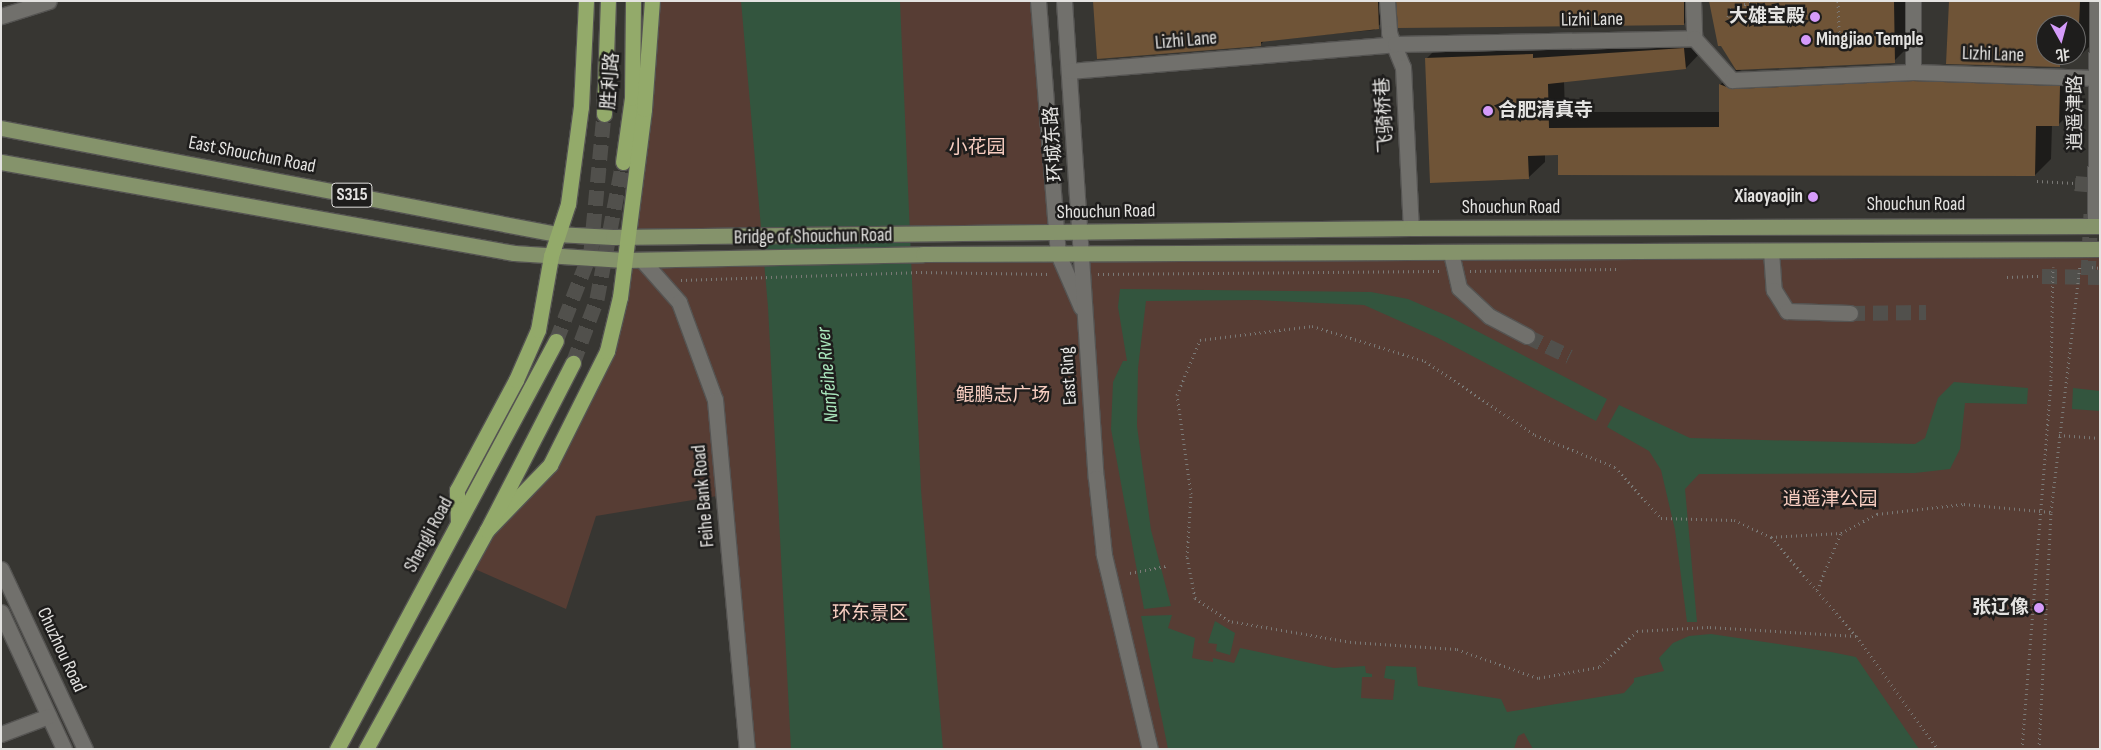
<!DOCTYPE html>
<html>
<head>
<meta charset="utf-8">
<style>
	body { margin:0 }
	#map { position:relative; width:2101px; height:750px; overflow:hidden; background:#373632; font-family:"Sofia Sans Condensed","Noto Sans SC",sans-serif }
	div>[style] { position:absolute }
	.green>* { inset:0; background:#573d34 }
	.water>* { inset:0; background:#33553e }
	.shadow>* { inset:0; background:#0007 }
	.building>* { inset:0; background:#6f5437 }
	.minor-tunnel>* { height:15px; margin-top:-7.5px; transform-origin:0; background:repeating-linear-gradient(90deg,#51504c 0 15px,transparent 0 23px) }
	.highway-tunnel>* { height:15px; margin-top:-7.5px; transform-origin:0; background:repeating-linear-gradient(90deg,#51504c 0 15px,transparent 0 23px) }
	.path>* { height:3px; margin-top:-1.5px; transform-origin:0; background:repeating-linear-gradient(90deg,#7a7976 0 1px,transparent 0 5px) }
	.roads { filter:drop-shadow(1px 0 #555452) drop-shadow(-1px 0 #555452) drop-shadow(0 1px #555452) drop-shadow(0 -1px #555452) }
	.minor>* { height:15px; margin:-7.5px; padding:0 7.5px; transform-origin:7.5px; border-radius:7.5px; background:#71706c }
	.major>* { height:15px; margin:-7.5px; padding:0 7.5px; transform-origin:7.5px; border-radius:7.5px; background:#85936b }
	.highway>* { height:15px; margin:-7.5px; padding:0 7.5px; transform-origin:7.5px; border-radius:7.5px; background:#93aa6a }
	.dots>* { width:14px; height:14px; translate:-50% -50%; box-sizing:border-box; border:2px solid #1e1d1c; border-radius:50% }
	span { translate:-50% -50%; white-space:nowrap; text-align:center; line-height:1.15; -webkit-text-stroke:5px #1e1d1c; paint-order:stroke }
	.shield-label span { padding:1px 4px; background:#1e1d1c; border:1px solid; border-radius:4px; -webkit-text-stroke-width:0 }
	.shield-label { font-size:18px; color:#e4e3e1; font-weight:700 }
	.poi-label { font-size:19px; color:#e4e3e1; font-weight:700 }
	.right { translate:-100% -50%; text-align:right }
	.left { translate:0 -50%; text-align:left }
	.street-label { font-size:19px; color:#e4e3e1 }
	.park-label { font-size:19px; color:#f7cdc0 }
	.water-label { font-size:20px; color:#a9e6bc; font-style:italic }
	.frame { position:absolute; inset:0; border:2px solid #e4e3e1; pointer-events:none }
	.north { position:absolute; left:2036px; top:15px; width:50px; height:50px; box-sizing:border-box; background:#1e1d1c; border:1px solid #6d6c6b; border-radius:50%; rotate:173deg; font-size:14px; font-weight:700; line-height:20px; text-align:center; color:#e4e3e1 }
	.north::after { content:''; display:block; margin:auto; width:18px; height:22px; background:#d59bfa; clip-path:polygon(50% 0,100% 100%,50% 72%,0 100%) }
</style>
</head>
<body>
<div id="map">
	<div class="green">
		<i style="clip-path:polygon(652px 1px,1038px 1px,1057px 232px,626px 237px)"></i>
		<i style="clip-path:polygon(2100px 249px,2100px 749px,747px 749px,723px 495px,596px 516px,566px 609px,468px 566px,487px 530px,550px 465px,607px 351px,624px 260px,1058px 254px,1084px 313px,1082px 253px)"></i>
	</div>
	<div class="water">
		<i style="clip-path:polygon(741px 1px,900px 1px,921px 490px,943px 749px,791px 749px,768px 307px)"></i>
		<i style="clip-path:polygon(1120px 289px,1371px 292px,1408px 299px,1450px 317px,1607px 399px,1596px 421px,1438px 338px,1364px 305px,1256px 300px,1146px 301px,1138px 368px,1137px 426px,1151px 530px,1171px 606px,1144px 609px,1111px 429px,1113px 382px,1123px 361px,1127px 361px,1118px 307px)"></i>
		<i style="clip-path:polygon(1954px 382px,2028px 388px,2027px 404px,1965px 403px,1960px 449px,1950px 469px,1915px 473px,1699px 474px,1685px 489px,1697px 622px,1687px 622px,1675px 530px,1661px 470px,1649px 451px,1607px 427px,1619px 405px,1690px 438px,1915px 444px,1925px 438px,1938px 398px)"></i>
		<i style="clip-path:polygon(2073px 388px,2100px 391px,2100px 411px,2072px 409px)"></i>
		<i style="clip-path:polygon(1172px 615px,1168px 628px,1195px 638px,1192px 658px,1213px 662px,1213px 658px,1234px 663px,1240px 648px,1334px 668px,1365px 666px,1366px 673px,1372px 674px,1372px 677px,1362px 677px,1361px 698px,1393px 700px,1395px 680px,1384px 678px,1386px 666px,1416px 667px,1418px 686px,1501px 699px,1507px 712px,1624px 693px,1634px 682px,1634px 678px,1664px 671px,1659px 658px,1673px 643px,1689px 636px,1711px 634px,1831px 652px,1856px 657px,1919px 749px,1533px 749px,1524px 733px,1518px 736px,1514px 749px,1168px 749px,1141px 616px)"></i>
		<i style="clip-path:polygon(1215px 621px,1235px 633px,1230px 655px,1216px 651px,1217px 644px,1208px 643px)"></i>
	</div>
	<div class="shadow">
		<i style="clip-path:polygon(1094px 1px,1395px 1px,1395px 11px,1374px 30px,1265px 40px,1261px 44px)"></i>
		<i style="clip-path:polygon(1398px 1px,1700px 1px,1700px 7px,1684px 24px)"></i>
		<i style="clip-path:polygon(1711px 1px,1909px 1px,1910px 45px,1895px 60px,1737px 69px,1749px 74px,2075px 70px,2075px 108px,2058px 125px,2052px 125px,2051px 159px,2035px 175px,1559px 153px,1545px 154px,1545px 162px,1528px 178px,1427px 58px,1443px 42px,1700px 32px,1702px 51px,1686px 68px,1564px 81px,1565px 112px,1720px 112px,1720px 85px,1736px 69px)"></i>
		<i style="clip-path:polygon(evenodd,1950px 1px,2091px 1px,2089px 47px,2077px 59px,2067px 59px,2059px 66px,1950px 1px,2046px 25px,2076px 25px,2076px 55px,2046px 55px,2046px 25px)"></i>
	</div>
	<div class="building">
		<i style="clip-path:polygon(1093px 1px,1378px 1px,1379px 29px,1261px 42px,1261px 46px,1097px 59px)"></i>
		<i style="clip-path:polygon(1396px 1px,1684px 1px,1684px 25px,1398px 28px)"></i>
		<i style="clip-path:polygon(1709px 1px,1894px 1px,1895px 63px,1736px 70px,1721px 46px,1718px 46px)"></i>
		<i style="clip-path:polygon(1949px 1px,2080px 1px,2079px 25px,2046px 25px,2046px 55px,2060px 55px,2060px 67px,1946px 64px)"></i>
		<i style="clip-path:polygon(1684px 48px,1686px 69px,1548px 84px,1549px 128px,1719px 127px,1719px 84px,1732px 89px,1913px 81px,2060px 86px,2059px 126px,2036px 126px,2035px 176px,1558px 175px,1558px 155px,1528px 156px,1529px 179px,1430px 183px,1425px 58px,1533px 54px,1533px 58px)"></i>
	</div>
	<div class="minor-tunnel">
		<i style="left:2075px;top:183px;width:25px;rotate:5deg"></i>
		<i style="left:2088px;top:275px;width:62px;rotate:-87.2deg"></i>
		<i style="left:2042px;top:276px;width:58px;rotate:1deg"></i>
		<i style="left:1850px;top:313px;width:76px;rotate:-0.8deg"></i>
		<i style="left:1527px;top:336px;width:47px;rotate:25.5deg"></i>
	</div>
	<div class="highway-tunnel">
		<i style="left:556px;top:341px;width:97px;rotate:-68.7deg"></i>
		<i style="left:591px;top:251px;width:138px;rotate:-84.6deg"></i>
		<i style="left:573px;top:363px;width:68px;rotate:-69.4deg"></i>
		<i style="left:597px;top:299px;width:139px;rotate:-79.3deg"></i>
	</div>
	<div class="path">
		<i style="left:1838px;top:1px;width:36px;rotate:88deg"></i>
		<i style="left:1728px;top:17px;width:8px;rotate:-76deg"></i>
		<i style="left:1730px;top:9px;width:25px;rotate:-18deg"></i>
		<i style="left:2037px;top:181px;width:38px;rotate:3deg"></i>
		<i style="left:2092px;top:267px;width:8px;rotate:7deg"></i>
		<i style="left:1470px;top:271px;width:147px;rotate:-0.8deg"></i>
		<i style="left:1098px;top:274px;width:341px;rotate:-0.5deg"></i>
		<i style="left:2007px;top:277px;width:35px;rotate:-2deg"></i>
		<i style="left:681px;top:280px;width:235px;rotate:-1.9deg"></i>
		<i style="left:916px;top:272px;width:133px;rotate:0.9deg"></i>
		<i style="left:2059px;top:435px;width:41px;rotate:4.2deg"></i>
		<i style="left:1771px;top:537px;width:70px;rotate:-3.3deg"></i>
		<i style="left:1130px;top:573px;width:38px;rotate:-11deg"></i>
		<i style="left:1817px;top:590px;width:62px;rotate:-67.2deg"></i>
		<i style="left:1841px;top:533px;width:41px;rotate:-27.8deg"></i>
		<i style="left:1877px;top:514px;width:88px;rotate:-6.6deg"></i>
		<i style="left:1964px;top:504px;width:87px;rotate:5.3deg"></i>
		<i style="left:1856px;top:636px;width:148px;rotate:-176.5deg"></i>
		<i style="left:1708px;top:627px;width:71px;rotate:176.8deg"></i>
		<i style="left:1637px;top:631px;width:52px;rotate:136.5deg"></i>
		<i style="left:1599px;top:667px;width:62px;rotate:169.8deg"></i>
		<i style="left:1538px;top:678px;width:87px;rotate:-160.5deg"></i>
		<i style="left:1456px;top:649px;width:105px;rotate:-176.2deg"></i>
		<i style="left:1351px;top:642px;width:124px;rotate:-170.2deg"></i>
		<i style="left:1229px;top:621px;width:41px;rotate:-145.9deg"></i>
		<i style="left:1195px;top:598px;width:42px;rotate:-101deg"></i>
		<i style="left:1187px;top:557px;width:63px;rotate:-86.4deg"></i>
		<i style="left:1191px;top:494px;width:100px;rotate:-98deg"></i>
		<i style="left:1177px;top:395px;width:60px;rotate:-67.3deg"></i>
		<i style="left:1200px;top:340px;width:113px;rotate:-7.1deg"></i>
		<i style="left:1312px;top:326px;width:118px;rotate:17.2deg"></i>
		<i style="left:1425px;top:361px;width:133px;rotate:33.9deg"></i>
		<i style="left:1535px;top:435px;width:86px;rotate:21.8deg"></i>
		<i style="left:1615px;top:467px;width:69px;rotate:48deg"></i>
		<i style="left:1661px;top:518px;width:73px;rotate:1.6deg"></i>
		<i style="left:1734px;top:520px;width:41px;rotate:24.7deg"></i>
		<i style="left:1771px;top:537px;width:130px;rotate:49.4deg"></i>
		<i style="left:1856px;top:636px;width:140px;rotate:54deg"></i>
		<i style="left:2022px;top:749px;width:373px;rotate:-85.5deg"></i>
		<i style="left:2051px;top:377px;width:110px;rotate:-89deg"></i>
		<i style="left:2039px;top:749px;width:237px;rotate:-87.1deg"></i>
		<i style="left:2051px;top:512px;width:248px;rotate:-83.3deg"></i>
	</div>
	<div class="roads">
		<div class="minor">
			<i style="left:1038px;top:1px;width:254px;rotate:85.5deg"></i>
			<i style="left:1058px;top:254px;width:58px;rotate:66.5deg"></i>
			<i style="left:1064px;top:1px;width:478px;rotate:86.2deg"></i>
			<i style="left:1096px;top:478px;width:77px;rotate:84.1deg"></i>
			<i style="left:1104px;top:555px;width:199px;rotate:76.7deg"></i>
			<i style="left:1387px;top:1px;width:32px;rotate:86deg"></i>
			<i style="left:1389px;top:33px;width:37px;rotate:68deg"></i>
			<i style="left:1403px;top:67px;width:161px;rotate:87.2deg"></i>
			<i style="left:1693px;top:1px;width:37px;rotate:88deg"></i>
			<i style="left:1px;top:16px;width:50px;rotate:-17.4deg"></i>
			<i style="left:1069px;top:71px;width:327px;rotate:-4.7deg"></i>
			<i style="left:1395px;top:44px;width:299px;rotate:-1.1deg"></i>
			<i style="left:1694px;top:38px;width:57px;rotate:47.9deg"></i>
			<i style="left:1732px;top:80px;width:181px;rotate:-2.5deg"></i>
			<i style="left:1913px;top:72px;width:184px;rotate:1.9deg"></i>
			<i style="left:1913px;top:72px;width:71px;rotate:-90deg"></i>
			<i style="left:2095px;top:226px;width:225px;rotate:-89.5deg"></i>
			<i style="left:1771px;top:251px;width:39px;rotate:86deg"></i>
			<i style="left:1774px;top:290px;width:25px;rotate:58deg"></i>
			<i style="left:1787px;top:311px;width:63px;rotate:1.8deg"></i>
			<i style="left:1451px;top:253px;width:36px;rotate:77deg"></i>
			<i style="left:1459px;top:288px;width:41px;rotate:43deg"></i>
			<i style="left:1489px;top:316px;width:43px;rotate:27.8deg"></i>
			<i style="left:642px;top:260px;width:56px;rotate:48.6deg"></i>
			<i style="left:679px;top:302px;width:104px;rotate:69.8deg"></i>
			<i style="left:715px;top:400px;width:350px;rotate:84.8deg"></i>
			<i style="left:1px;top:569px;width:199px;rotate:65deg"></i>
			<i style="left:1px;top:612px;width:151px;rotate:65.3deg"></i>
			<i style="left:1px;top:734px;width:51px;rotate:-20.6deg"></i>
		</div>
		<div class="major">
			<i style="left:1px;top:128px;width:565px;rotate:10.81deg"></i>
			<i style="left:556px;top:234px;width:57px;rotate:3deg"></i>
			<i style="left:613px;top:237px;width:798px;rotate:-0.65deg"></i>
			<i style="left:1411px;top:228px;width:689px;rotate:-0.17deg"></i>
			<i style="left:1px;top:162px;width:521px;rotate:10.06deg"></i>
			<i style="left:514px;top:253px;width:110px;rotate:3.6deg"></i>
			<i style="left:624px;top:260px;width:299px;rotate:-1.1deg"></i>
			<i style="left:923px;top:254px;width:1177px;rotate:-0.24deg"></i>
		</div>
		<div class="highway">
			<i style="left:604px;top:114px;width:113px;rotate:-88deg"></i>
			<i style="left:623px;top:162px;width:65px;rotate:-82deg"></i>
			<i style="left:632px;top:98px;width:97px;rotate:-89.4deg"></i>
			<i style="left:458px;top:523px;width:33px;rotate:-92deg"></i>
			<i style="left:457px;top:490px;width:125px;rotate:-61.8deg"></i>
			<i style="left:516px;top:380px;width:55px;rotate:-66.3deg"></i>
			<i style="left:538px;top:330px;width:75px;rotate:-80deg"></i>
			<i style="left:551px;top:256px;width:55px;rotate:-71.9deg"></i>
			<i style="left:568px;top:204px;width:98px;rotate:-82.4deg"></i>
			<i style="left:581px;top:107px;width:106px;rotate:-87.3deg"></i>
			<i style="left:487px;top:530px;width:91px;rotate:-45.9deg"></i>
			<i style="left:550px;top:465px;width:127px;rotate:-63.4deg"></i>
			<i style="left:607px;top:351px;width:56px;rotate:-76.5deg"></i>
			<i style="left:620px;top:297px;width:190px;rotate:-82.7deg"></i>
			<i style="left:644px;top:109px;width:108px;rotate:-85.8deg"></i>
			<i style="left:337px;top:749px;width:463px;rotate:-61.8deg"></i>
			<i style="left:366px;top:749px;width:250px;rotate:-61.1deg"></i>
			<i style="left:487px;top:530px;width:188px;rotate:-62.8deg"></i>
		</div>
	</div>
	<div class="dots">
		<i style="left:1815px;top:17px;background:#d59bfa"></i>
		<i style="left:1806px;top:40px;background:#d59bfa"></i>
		<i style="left:1488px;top:111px;background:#d59bfa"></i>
		<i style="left:1813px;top:197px;background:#d59bfa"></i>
		<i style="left:2039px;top:608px;background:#d59bfa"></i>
	</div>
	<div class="shield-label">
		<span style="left:352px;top:195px">S315</span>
	</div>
	<div class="poi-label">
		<span class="right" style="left:1805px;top:17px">大雄宝殿</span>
		<span class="left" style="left:1816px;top:40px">Mingjiao Temple</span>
		<span class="left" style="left:1498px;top:111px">合肥清真寺</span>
		<span class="right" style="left:1803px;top:197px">Xiaoyaojin</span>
		<span class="right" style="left:2029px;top:608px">张辽像</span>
	</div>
	<div class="street-label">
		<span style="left:1592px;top:20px;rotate:-1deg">Lizhi Lane</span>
		<span style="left:1186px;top:41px;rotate:-5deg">Lizhi Lane</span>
		<span style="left:1993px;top:55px;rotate:2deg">Lizhi Lane</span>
		<span style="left:611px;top:81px;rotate:-86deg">胜利路</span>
		<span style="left:2076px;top:113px;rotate:-90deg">逍遥津路</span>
		<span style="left:1385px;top:115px;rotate:-93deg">飞骑桥巷</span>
		<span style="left:1054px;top:144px;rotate:-94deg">环城东路</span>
		<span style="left:252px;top:155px;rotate:11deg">East Shouchun Road</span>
		<span style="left:1916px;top:205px">Shouchun Road</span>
		<span style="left:1511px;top:208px">Shouchun Road</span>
		<span style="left:1106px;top:212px;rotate:-1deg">Shouchun Road</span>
		<span style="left:813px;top:237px;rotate:-1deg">Bridge of Shouchun Road</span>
		<span style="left:1069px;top:376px;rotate:-94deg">East Ring</span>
		<span style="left:704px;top:496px;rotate:-95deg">Feihe Bank Road</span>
		<span style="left:429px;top:535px;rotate:-62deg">Shengli Road</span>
		<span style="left:61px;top:650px;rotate:65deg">Chuzhou Road</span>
	</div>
	<div class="park-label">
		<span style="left:977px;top:148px">小花园</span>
		<span style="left:1003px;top:396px">鲲鹏志广场</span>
		<span style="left:1830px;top:500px">逍遥津公园</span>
		<span style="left:870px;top:614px">环东景区</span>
	</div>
	<div class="water-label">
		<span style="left:828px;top:375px;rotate:-95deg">Nanfeihe River</span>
	</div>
	<div class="frame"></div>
	<div class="north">北</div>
</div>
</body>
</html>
